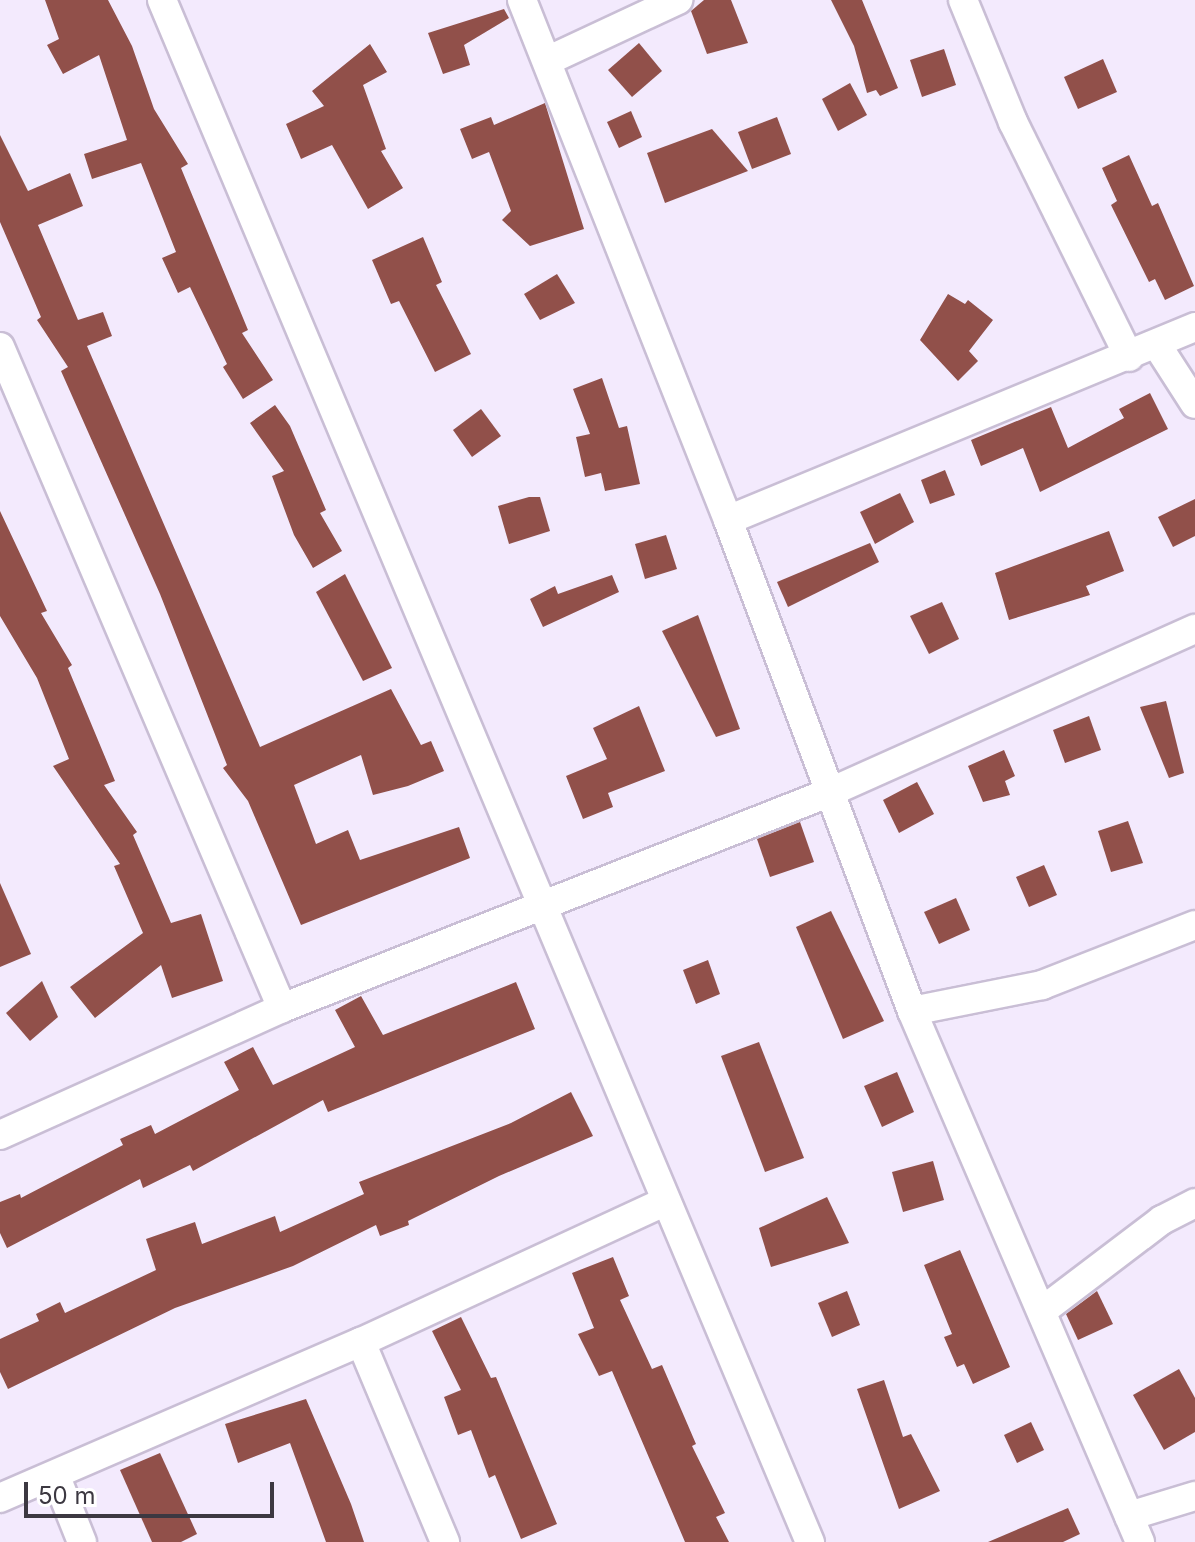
<!DOCTYPE html>
<html>
<head>
<meta charset="utf-8">
<style>
	body { margin:0 }
	#map { position:relative; width:1195px; height:1542px; overflow:hidden; background:#f3eafd; font-family:Inter,sans-serif }
	div>[style] { position:absolute }
	.building>* { inset:0; background:#91504a }
	.roads { filter:drop-shadow(2px 0 #c9bed5) drop-shadow(-2px 0 #c9bed5) drop-shadow(0 2px #c9bed5) drop-shadow(0 -2px #c9bed5) }
	.street>* { height:28px; margin:-14px; padding:0 14px; transform-origin:14px; border-radius:14px; background:#fff }
	span { translate:-50% -50%; white-space:nowrap; text-align:center; line-height:1.15; -webkit-text-stroke:8px #fff; paint-order:stroke }
	.scale { position:absolute; left:24px; top:1482px; width:250px; height:36px; box-sizing:border-box; border:4px solid #3c3841; border-top:0; padding-left:10px; font-size:24px; line-height:28px; white-space:nowrap; color:#3c3841; -webkit-text-stroke:6px #fff; paint-order:stroke }
</style>
</head>
<body>
<div id="map">
	<div class="building">
		<i style="clip-path:polygon(45px 0,108px 0,132px 46px,154px 109px,188px 164px,181px 168px,248px 330px,242px 333px,273px 380px,243px 399px,223px 367px,227px 364px,190px 287px,178px 293px,162px 258px,176px 252px,141px 163px,92px 179px,84px 154px,127px 140px,99px 55px,63px 74px,47px 45px,59px 39px)"></i>
		<i style="clip-path:polygon(704px 0,731px 0,748px 43px,707px 54px,691px 11px)"></i>
		<i style="clip-path:polygon(831px 0,862px 0,898px 88px,880px 96px,876px 90px,867px 93px,854px 46px)"></i>
		<i style="clip-path:polygon(504px 9px,509px 18px,464px 45px,470px 65px,443px 74px,428px 33px)"></i>
		<i style="clip-path:polygon(639px 43px,662px 71px,632px 97px,608px 70px)"></i>
		<i style="clip-path:polygon(370px 44px,387px 72px,363px 85px,386px 149px,381px 151px,403px 188px,368px 209px,332px 145px,301px 159px,286px 124px,324px 106px,312px 91px)"></i>
		<i style="clip-path:polygon(944px 49px,956px 85px,922px 97px,910px 60px)"></i>
		<i style="clip-path:polygon(1103px 59px,1117px 92px,1078px 109px,1064px 77px)"></i>
		<i style="clip-path:polygon(850px 83px,867px 115px,838px 131px,822px 99px)"></i>
		<i style="clip-path:polygon(545px 103px,584px 229px,530px 246px,502px 220px,511px 211px,489px 152px,472px 159px,460px 129px,491px 117px,494px 125px)"></i>
		<i style="clip-path:polygon(631px 111px,642px 137px,619px 148px,607px 122px)"></i>
		<i style="clip-path:polygon(777px 117px,791px 154px,752px 169px,738px 132px)"></i>
		<i style="clip-path:polygon(712px 129px,748px 171px,665px 203px,647px 153px)"></i>
		<i style="clip-path:polygon(0 135px,28px 191px,70px 173px,83px 206px,38px 225px,78px 320px,103px 312px,112px 336px,87px 346px,260px 747px,391px 689px,421px 745px,431px 741px,444px 771px,408px 786px,373px 795px,361px 755px,294px 785px,316px 844px,348px 830px,360px 860px,459px 827px,470px 858px,301px 925px,248px 801px,223px 768px,227px 765px,160px 594px,61px 371px,68px 367px,37px 320px,41px 317px,0 222px)"></i>
		<i style="clip-path:polygon(1129px 155px,1152px 206px,1158px 203px,1194px 286px,1165px 300px,1155px 279px,1149px 282px,1111px 205px,1117px 201px,1102px 168px)"></i>
		<i style="clip-path:polygon(423px 237px,442px 282px,436px 285px,471px 354px,435px 372px,399px 301px,391px 304px,372px 260px)"></i>
		<i style="clip-path:polygon(557px 274px,575px 303px,540px 320px,524px 294px)"></i>
		<i style="clip-path:polygon(948px 294px,965px 304px,968px 300px,993px 320px,969px 351px,978px 361px,958px 381px,920px 340px)"></i>
		<i style="clip-path:polygon(602px 378px,619px 428px,627px 426px,640px 484px,605px 491px,601px 473px,585px 477px,576px 437px,590px 434px,573px 389px)"></i>
		<i style="clip-path:polygon(1150px 393px,1168px 429px,1040px 492px,1023px 448px,981px 466px,971px 440px,1051px 407px,1068px 448px,1124px 418px,1119px 409px)"></i>
		<i style="clip-path:polygon(275px 405px,290px 426px,326px 510px,320px 513px,342px 551px,313px 568px,294px 535px,272px 476px,284px 471px,250px 423px)"></i>
		<i style="clip-path:polygon(481px 409px,501px 436px,472px 457px,453px 430px)"></i>
		<i style="clip-path:polygon(945px 470px,955px 495px,930px 504px,921px 480px)"></i>
		<i style="clip-path:polygon(900px 493px,914px 522px,875px 544px,860px 512px)"></i>
		<i style="clip-path:polygon(529px 497px,540px 497px,550px 531px,509px 544px,498px 506px)"></i>
		<i style="clip-path:polygon(1195px 499px,1195px 536px,1173px 547px,1158px 517px)"></i>
		<i style="clip-path:polygon(0 511px,47px 611px,41px 613px,72px 665px,68px 668px,115px 781px,104px 785px,137px 832px,133px 835px,171px 923px,201px 914px,223px 981px,172px 998px,161px 965px,95px 1018px,70px 987px,143px 933px,114px 866px,120px 864px,53px 766px,69px 759px,37px 678px,0 616px)"></i>
		<i style="clip-path:polygon(1109px 531px,1124px 571px,1086px 586px,1090px 595px,1009px 620px,995px 573px)"></i>
		<i style="clip-path:polygon(666px 535px,677px 569px,645px 579px,635px 544px)"></i>
		<i style="clip-path:polygon(870px 543px,879px 562px,788px 607px,777px 582px)"></i>
		<i style="clip-path:polygon(345px 574px,392px 668px,363px 681px,316px 592px)"></i>
		<i style="clip-path:polygon(612px 575px,619px 592px,543px 627px,530px 599px,555px 586px,558px 594px)"></i>
		<i style="clip-path:polygon(942px 602px,959px 639px,929px 654px,910px 616px)"></i>
		<i style="clip-path:polygon(698px 615px,740px 729px,716px 737px,662px 631px)"></i>
		<i style="clip-path:polygon(1166px 701px,1184px 773px,1169px 778px,1140px 707px)"></i>
		<i style="clip-path:polygon(639px 706px,665px 771px,608px 793px,613px 807px,583px 819px,566px 776px,607px 759px,593px 728px)"></i>
		<i style="clip-path:polygon(1089px 716px,1101px 750px,1065px 763px,1053px 730px)"></i>
		<i style="clip-path:polygon(1004px 750px,1015px 776px,1005px 781px,1010px 795px,983px 802px,968px 766px)"></i>
		<i style="clip-path:polygon(917px 782px,934px 814px,899px 833px,883px 800px)"></i>
		<i style="clip-path:polygon(1128px 821px,1143px 863px,1111px 872px,1098px 831px)"></i>
		<i style="clip-path:polygon(800px 822px,814px 862px,770px 877px,757px 839px)"></i>
		<i style="clip-path:polygon(1044px 865px,1057px 895px,1029px 907px,1016px 877px)"></i>
		<i style="clip-path:polygon(0 883px,31px 954px,0 967px)"></i>
		<i style="clip-path:polygon(956px 898px,970px 930px,939px 944px,924px 912px)"></i>
		<i style="clip-path:polygon(831px 911px,884px 1021px,843px 1039px,796px 927px)"></i>
		<i style="clip-path:polygon(708px 960px,720px 994px,696px 1004px,683px 970px)"></i>
		<i style="clip-path:polygon(42px 981px,58px 1017px,30px 1041px,6px 1013px)"></i>
		<i style="clip-path:polygon(516px 982px,535px 1029px,328px 1112px,323px 1100px,193px 1171px,190px 1165px,143px 1188px,140px 1179px,7px 1248px,0 1233px,0 1202px,20px 1194px,21px 1198px,123px 1145px,120px 1139px,151px 1125px,155px 1134px,239px 1090px,224px 1062px,253px 1047px,273px 1085px,355px 1047px,335px 1010px,361px 996px,383px 1035px)"></i>
		<i style="clip-path:polygon(759px 1042px,804px 1158px,765px 1172px,721px 1056px)"></i>
		<i style="clip-path:polygon(897px 1072px,914px 1112px,882px 1127px,864px 1086px)"></i>
		<i style="clip-path:polygon(571px 1092px,593px 1136px,499px 1176px,408px 1221px,409px 1225px,380px 1236px,376px 1225px,293px 1266px,175px 1308px,8px 1389px,0 1372px,0 1339px,39px 1321px,36px 1314px,60px 1302px,65px 1313px,156px 1270px,146px 1239px,195px 1222px,202px 1244px,275px 1216px,280px 1232px,364px 1194px,359px 1182px,511px 1123px)"></i>
		<i style="clip-path:polygon(933px 1161px,944px 1200px,903px 1212px,892px 1172px)"></i>
		<i style="clip-path:polygon(827px 1197px,849px 1243px,771px 1267px,759px 1228px)"></i>
		<i style="clip-path:polygon(960px 1250px,1010px 1367px,973px 1384px,964px 1364px,957px 1367px,944px 1337px,952px 1334px,924px 1265px)"></i>
		<i style="clip-path:polygon(613px 1257px,629px 1296px,620px 1300px,652px 1369px,662px 1365px,696px 1444px,692px 1446px,725px 1513px,716px 1517px,729px 1542px,685px 1542px,612px 1371px,599px 1376px,578px 1334px,594px 1328px,572px 1273px)"></i>
		<i style="clip-path:polygon(847px 1291px,860px 1325px,832px 1337px,818px 1303px)"></i>
		<i style="clip-path:polygon(1097px 1291px,1113px 1324px,1078px 1340px,1066px 1314px)"></i>
		<i style="clip-path:polygon(461px 1317px,491px 1378px,496px 1377px,557px 1524px,521px 1539px,495px 1475px,489px 1478px,471px 1430px,458px 1435px,444px 1397px,461px 1390px,432px 1331px)"></i>
		<i style="clip-path:polygon(1179px 1369px,1195px 1398px,1195px 1432px,1164px 1450px,1133px 1395px)"></i>
		<i style="clip-path:polygon(884px 1380px,903px 1437px,911px 1434px,940px 1491px,899px 1509px,857px 1389px)"></i>
		<i style="clip-path:polygon(306px 1399px,351px 1504px,364px 1542px,326px 1542px,290px 1443px,238px 1463px,225px 1424px)"></i>
		<i style="clip-path:polygon(1031px 1422px,1044px 1450px,1017px 1463px,1004px 1435px)"></i>
		<i style="clip-path:polygon(160px 1453px,197px 1534px,181px 1542px,152px 1542px,120px 1470px)"></i>
		<i style="clip-path:polygon(1068px 1508px,1080px 1534px,1063px 1542px,988px 1542px)"></i>
	</div>
	<div class="roads">
		<div class="street">
			<i style="left:162px;top:0;width:1673px;rotate:67.21deg"></i>
			<i style="left:522px;top:0;width:559px;rotate:68.39deg"></i>
			<i style="left:728px;top:520px;width:524px;rotate:69.46deg"></i>
			<i style="left:912px;top:1011px;width:578px;rotate:66.76deg"></i>
			<i style="left:963px;top:0;width:132px;rotate:67.7deg"></i>
			<i style="left:1013px;top:122px;width:262px;rotate:63.7deg"></i>
			<i style="left:547px;top:61px;width:145px;rotate:-25deg"></i>
			<i style="left:1157px;top:345px;width:70px;rotate:57.2deg"></i>
			<i style="left:0;top:347px;width:719px;rotate:66.9deg"></i>
			<i style="left:728px;top:520px;width:505px;rotate:-22.45deg"></i>
			<i style="left:912px;top:1011px;width:133px;rotate:-11.3deg"></i>
			<i style="left:1042px;top:985px;width:164px;rotate:-21.4deg"></i>
			<i style="left:0;top:1135px;width:309px;rotate:-24.2deg"></i>
			<i style="left:282px;top:1008px;width:587px;rotate:-21.49deg"></i>
			<i style="left:828px;top:793px;width:402px;rotate:-24.1deg"></i>
			<i style="left:1042px;top:1311px;width:151px;rotate:-37.2deg"></i>
			<i style="left:1162px;top:1220px;width:37px;rotate:-27deg"></i>
			<i style="left:361px;top:1342px;width:217px;rotate:67.2deg"></i>
			<i style="left:56px;top:1477px;width:70px;rotate:68.2deg"></i>
			<i style="left:0;top:1498px;width:393px;rotate:-23.4deg"></i>
			<i style="left:361px;top:1342px;width:336px;rotate:-24.8deg"></i>
			<i style="left:1129px;top:1516px;width:69px;rotate:-16.9deg"></i>
		</div>
	</div>
	<div class="scale">50 m</div>
</div>
</body>
</html>
